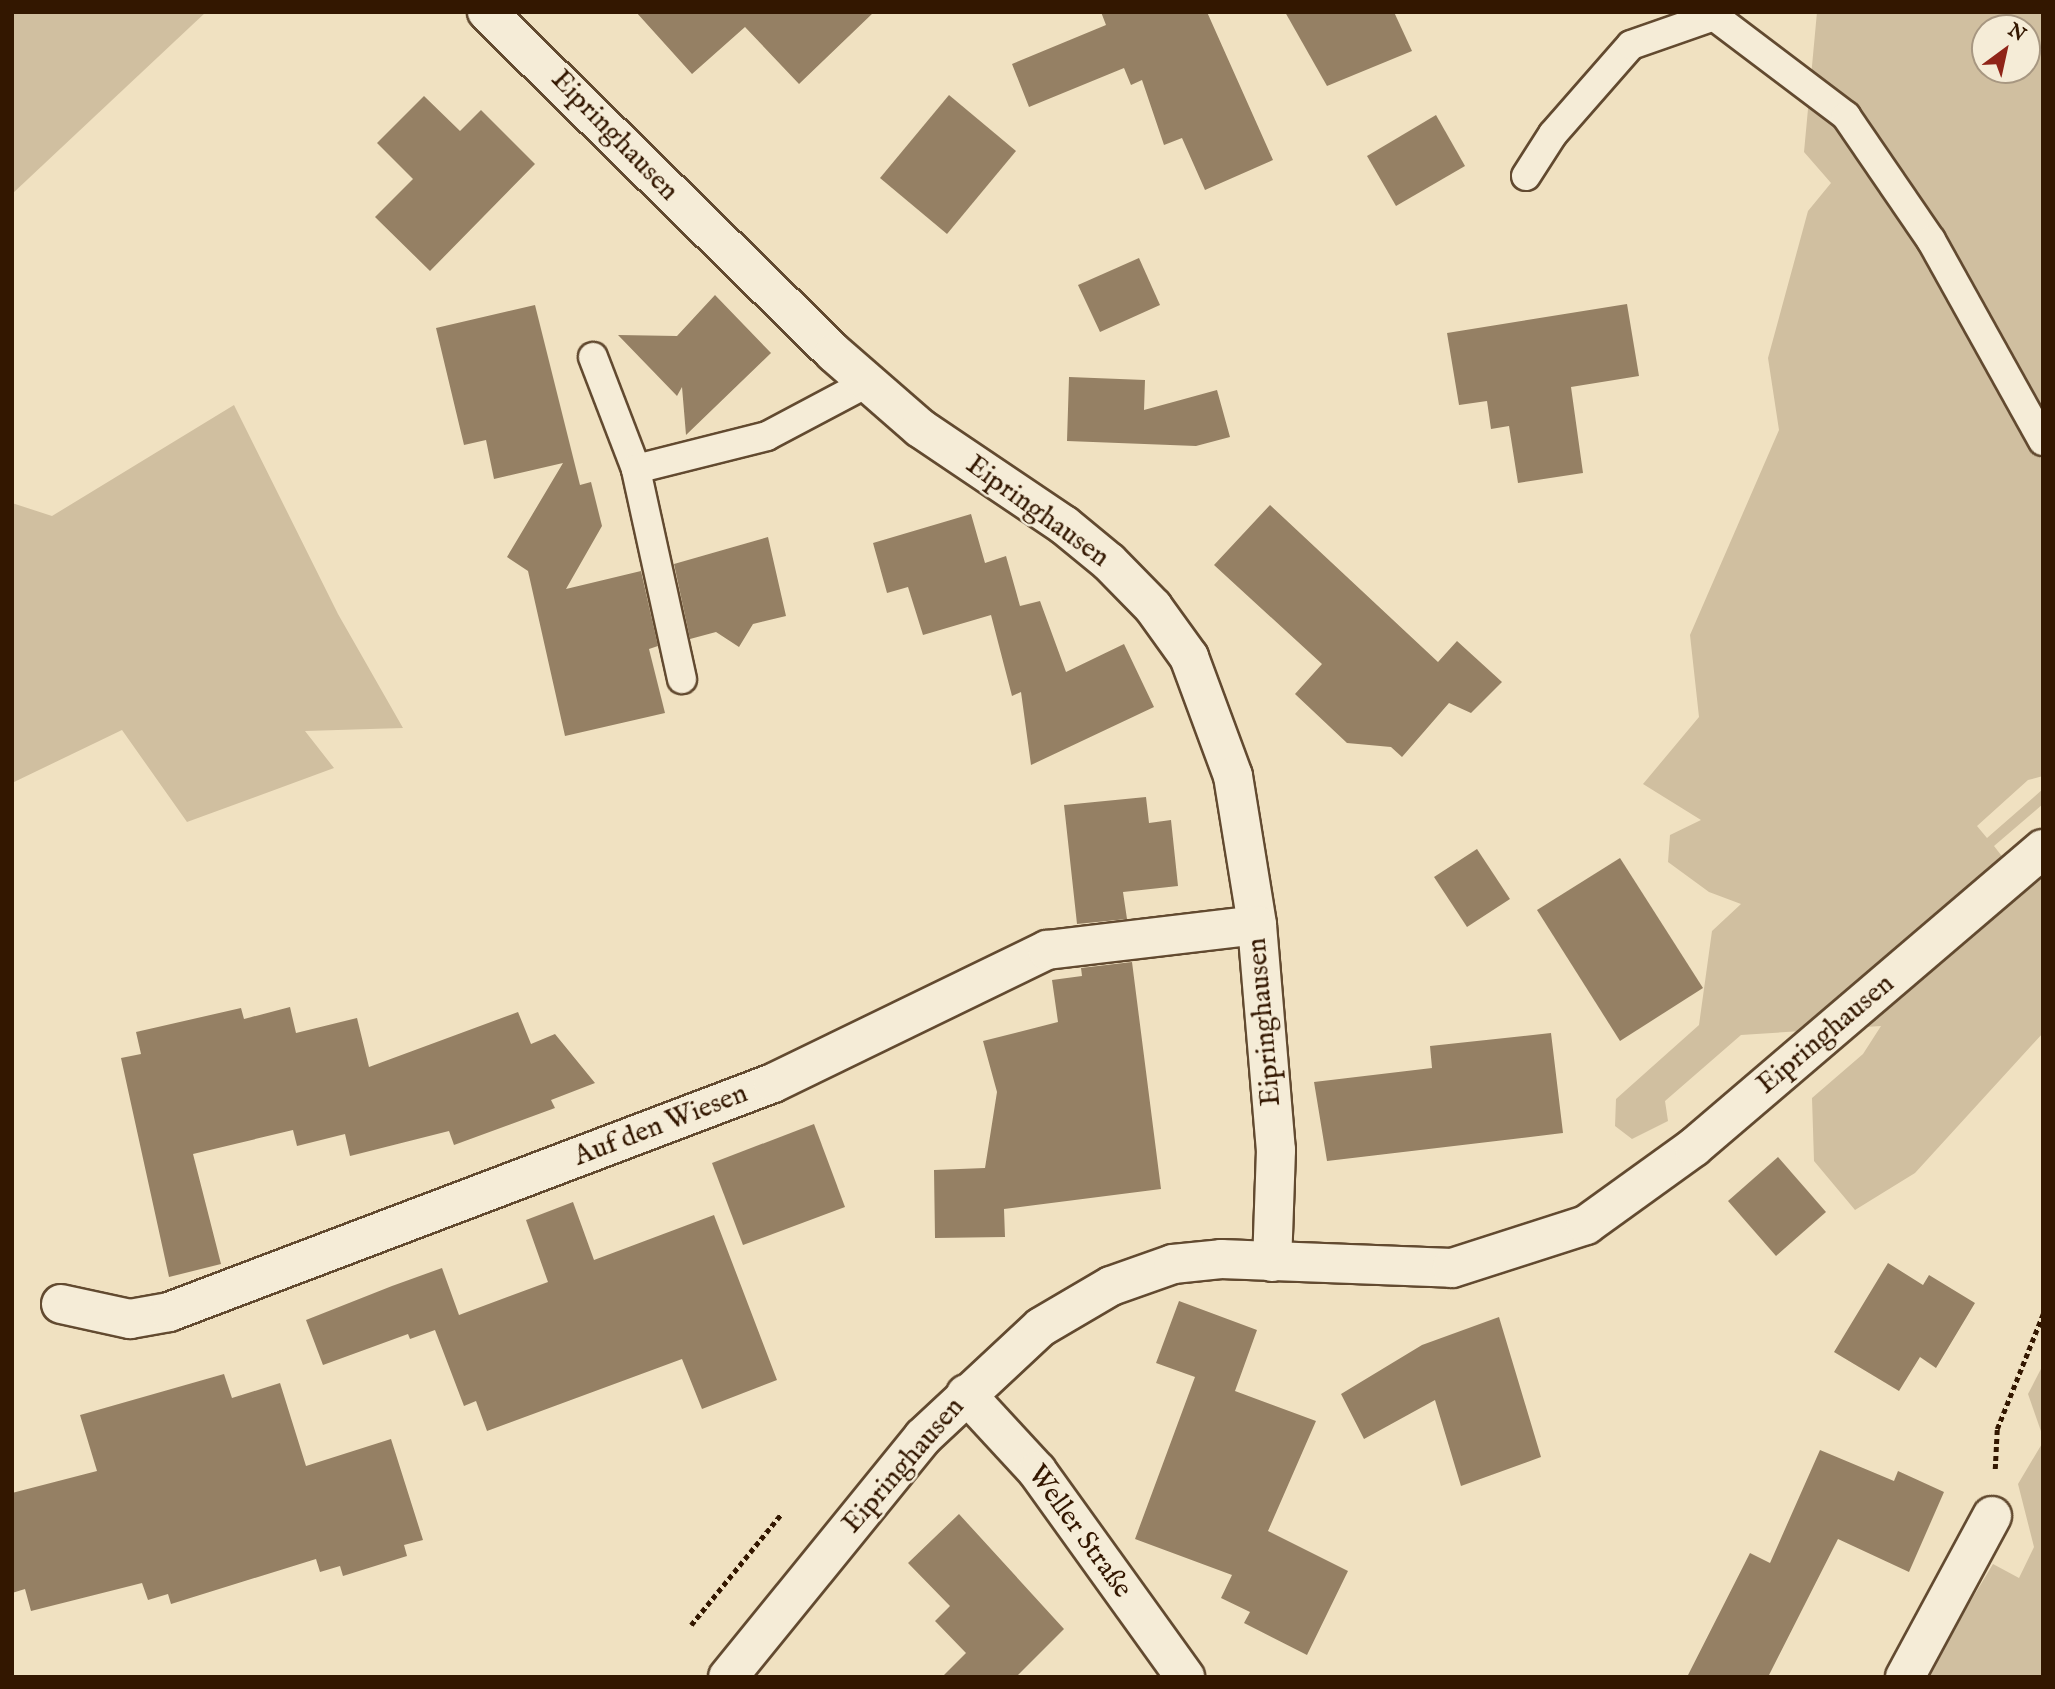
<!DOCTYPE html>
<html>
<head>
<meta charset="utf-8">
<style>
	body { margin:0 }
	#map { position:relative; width:2055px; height:1689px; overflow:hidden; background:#f0e1c1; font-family:"IM FELL English",serif }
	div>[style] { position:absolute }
	.green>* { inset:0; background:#d0bfa0 }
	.building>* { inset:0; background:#958064 }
	.path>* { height:4.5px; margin-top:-2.25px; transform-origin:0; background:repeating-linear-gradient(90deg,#331700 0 5px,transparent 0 8.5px) }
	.roads { filter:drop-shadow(2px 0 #624a30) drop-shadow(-2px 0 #624a30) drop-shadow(0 2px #624a30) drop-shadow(0 -2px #624a30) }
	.lane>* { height:28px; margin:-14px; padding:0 14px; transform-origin:14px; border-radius:14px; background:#f5ecd7 }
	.street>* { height:38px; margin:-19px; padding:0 19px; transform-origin:19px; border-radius:19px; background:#f5ecd7 }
	.secondary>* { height:38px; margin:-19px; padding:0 19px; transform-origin:19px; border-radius:19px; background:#f5ecd7 }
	span { translate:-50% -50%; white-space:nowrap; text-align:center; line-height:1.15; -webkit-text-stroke:5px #f5ecd7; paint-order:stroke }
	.street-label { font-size:28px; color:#331700 }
	.frame { position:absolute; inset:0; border:14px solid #331700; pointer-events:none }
	.north { position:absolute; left:1971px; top:14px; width:70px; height:70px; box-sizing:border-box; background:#f5ecd7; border:2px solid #a79781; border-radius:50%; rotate:33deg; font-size:19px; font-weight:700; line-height:28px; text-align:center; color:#331700 }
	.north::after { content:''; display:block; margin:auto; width:24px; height:32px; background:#8f2418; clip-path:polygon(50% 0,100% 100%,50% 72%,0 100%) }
</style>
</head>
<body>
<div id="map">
	<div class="green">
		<i style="clip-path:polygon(12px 12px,206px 12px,12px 194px)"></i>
		<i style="clip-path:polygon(evenodd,1817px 12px,2043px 12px,2043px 776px,2028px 780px,1977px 826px,1987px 838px,2043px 789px,2043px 804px,1994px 846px,2028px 890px,2043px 878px,2043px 1033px,1915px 1173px,1855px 1210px,1814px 1161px,1812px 1098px,1863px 1054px,1881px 1026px,1741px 1035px,1665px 1101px,1668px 1121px,1632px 1139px,1615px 1126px,1616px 1099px,1699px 1025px,1712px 931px,1741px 904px,1709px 892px,1668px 862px,1670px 835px,1701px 820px,1643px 784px,1699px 717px,1690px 635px,1779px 430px,1768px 358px,1808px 211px,1831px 183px,1804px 152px,1817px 12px,1985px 28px,2027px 28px,2027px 70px,1985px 70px,1985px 28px)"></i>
		<i style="clip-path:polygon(234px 405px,338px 614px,403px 728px,305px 731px,334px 768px,187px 822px,122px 730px,12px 783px,12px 503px,52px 516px)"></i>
		<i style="clip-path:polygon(2043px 1365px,2043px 1437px,2028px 1394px)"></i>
		<i style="clip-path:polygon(2043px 1442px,2043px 1677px,1925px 1677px,1993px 1564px,2019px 1578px,2034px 1547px,2018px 1484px)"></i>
	</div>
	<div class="building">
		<i style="clip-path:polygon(636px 12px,874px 12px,799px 84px,745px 27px,692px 74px)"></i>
		<i style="clip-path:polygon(1101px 12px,1207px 12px,1273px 160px,1205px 190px,1182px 138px,1164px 145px,1142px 80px,1131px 85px,1124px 68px,1029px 107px,1012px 64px,1106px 25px)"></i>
		<i style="clip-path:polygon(1285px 12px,1394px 12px,1412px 51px,1327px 86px)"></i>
		<i style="clip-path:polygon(949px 95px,1016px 151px,947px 234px,880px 178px)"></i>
		<i style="clip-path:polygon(424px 96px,460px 131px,481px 110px,535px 164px,430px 271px,375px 217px,413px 179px,377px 143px)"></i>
		<i style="clip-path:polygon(1436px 115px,1465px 166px,1396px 206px,1367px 156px)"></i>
		<i style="clip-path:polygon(1139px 258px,1160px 305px,1100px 332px,1078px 285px)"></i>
		<i style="clip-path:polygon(715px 295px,771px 353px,686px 435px,682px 387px,677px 396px,618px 335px,677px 336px)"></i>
		<i style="clip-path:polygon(1627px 304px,1639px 376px,1571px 387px,1583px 473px,1518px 483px,1509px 426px,1491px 429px,1487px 401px,1459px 405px,1447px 333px)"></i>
		<i style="clip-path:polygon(535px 305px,580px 485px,591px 482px,602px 526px,566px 589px,641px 571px,658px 646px,649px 649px,665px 713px,565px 736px,528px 571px,507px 557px,563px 463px,494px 479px,486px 440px,464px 445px,436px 328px)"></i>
		<i style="clip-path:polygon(1069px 377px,1145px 380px,1144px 410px,1217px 390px,1230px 437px,1196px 446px,1067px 441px)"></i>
		<i style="clip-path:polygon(1270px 505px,1438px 662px,1457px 641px,1502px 682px,1471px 713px,1449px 703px,1402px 757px,1391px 747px,1347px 743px,1295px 694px,1322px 664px,1214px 565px)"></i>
		<i style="clip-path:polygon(971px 514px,985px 563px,1006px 556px,1020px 606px,1040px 601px,1066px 672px,1124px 644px,1154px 707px,1031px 765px,1021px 692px,1012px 696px,991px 615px,923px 635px,908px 587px,887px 593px,873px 543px)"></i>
		<i style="clip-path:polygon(768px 537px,786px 616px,753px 624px,739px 647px,716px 632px,690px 639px,674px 564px)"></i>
		<i style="clip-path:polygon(1146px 797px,1149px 823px,1171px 820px,1178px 886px,1123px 892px,1127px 919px,1077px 924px,1064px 805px)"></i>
		<i style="clip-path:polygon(1477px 849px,1510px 899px,1467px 927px,1434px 877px)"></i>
		<i style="clip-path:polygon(1620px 858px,1703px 988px,1620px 1041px,1537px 910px)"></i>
		<i style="clip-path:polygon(1132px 962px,1161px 1189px,1004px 1209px,1005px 1237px,935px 1238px,934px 1170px,985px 1168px,997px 1092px,983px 1041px,1058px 1022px,1052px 980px,1082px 976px,1081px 968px)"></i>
		<i style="clip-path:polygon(290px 1007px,296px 1033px,357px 1018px,369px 1067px,518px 1012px,531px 1044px,555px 1034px,595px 1083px,551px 1100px,555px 1108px,454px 1145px,449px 1131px,350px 1156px,345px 1134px,297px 1146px,293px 1130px,193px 1154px,221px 1264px,169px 1277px,121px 1058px,141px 1054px,136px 1032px,241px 1008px,244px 1019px)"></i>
		<i style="clip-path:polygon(1551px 1033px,1563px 1133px,1327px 1161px,1314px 1082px,1432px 1068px,1430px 1046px)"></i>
		<i style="clip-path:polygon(814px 1124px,845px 1207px,743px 1245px,712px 1163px)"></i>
		<i style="clip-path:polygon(1778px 1157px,1826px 1212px,1776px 1256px,1728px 1201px)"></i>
		<i style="clip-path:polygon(573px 1202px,594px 1260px,714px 1215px,777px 1380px,702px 1409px,682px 1359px,487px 1431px,476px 1401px,464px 1406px,435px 1330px,410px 1339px,408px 1334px,323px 1365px,306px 1320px,392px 1286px,442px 1268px,459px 1315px,548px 1282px,526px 1220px)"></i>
		<i style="clip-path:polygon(1888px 1263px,1923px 1285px,1929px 1275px,1975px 1303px,1936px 1368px,1920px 1357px,1899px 1391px,1834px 1352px)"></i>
		<i style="clip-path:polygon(1179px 1301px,1257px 1330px,1235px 1391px,1208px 1381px,1316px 1421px,1268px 1531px,1348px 1571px,1307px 1655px,1244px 1623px,1250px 1612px,1221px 1598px,1232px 1575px,1135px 1539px,1195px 1377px,1156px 1363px)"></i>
		<i style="clip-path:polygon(1499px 1317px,1541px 1457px,1461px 1486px,1435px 1400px,1364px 1439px,1341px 1394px,1422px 1345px)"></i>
		<i style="clip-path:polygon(224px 1374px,232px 1398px,280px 1383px,306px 1466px,391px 1439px,423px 1540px,404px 1545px,407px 1556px,343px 1576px,340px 1566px,320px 1572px,316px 1559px,171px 1604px,168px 1594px,148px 1600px,142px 1583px,31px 1611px,25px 1589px,12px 1593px,12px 1493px,97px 1471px,80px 1415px)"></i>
		<i style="clip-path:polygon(1820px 1450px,1894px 1481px,1898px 1471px,1944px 1492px,1909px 1572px,1838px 1539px,1768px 1677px,1687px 1677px,1750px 1553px,1770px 1563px)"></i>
		<i style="clip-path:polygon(959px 1514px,1064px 1629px,1016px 1677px,942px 1677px,966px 1653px,935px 1621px,950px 1606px,908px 1563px)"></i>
	</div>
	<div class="path">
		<i style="left:1995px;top:1469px;width:40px;rotate:-87.1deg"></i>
		<i style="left:1997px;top:1429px;width:124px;rotate:-68.2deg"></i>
		<i style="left:691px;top:1625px;width:144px;rotate:-50.9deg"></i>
	</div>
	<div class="roads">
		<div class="lane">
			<i style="left:1526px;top:176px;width:50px;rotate:-57.3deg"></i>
			<i style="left:1553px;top:134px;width:118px;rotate:-48.8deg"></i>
			<i style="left:1631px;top:45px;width:88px;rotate:-19.3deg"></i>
			<i style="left:1714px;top:16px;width:166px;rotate:37.1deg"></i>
			<i style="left:1846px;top:116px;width:150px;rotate:55.6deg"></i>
			<i style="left:1931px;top:240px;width:230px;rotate:60.9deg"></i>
			<i style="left:593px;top:357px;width:120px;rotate:69deg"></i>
			<i style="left:682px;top:679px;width:215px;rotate:-102.4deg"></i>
			<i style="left:636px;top:469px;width:135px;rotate:-14.1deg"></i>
			<i style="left:767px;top:436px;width:115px;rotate:-27.9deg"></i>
		</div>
		<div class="street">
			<i style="left:487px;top:12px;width:487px;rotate:44.5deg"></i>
			<i style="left:834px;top:353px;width:114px;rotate:41.1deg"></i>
			<i style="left:920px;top:428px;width:174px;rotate:34deg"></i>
			<i style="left:1064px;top:525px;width:58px;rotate:39.4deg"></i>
			<i style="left:1109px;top:562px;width:63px;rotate:45.6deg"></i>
			<i style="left:1153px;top:607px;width:62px;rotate:54.2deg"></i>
			<i style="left:1189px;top:657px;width:127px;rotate:69.7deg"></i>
			<i style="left:1233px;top:776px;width:151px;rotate:80.8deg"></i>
			<i style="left:1257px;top:925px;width:226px;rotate:85.2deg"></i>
			<i style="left:1276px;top:1150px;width:112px;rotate:92deg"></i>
			<i style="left:61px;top:1304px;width:71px;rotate:12.3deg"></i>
			<i style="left:130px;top:1319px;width:40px;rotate:-10deg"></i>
			<i style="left:169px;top:1312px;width:646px;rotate:-20.76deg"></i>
			<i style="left:773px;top:1083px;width:305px;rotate:-25.9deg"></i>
			<i style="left:1047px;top:950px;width:211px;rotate:-6.8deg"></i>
			<i style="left:966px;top:1394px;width:105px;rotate:47.3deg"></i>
			<i style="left:1037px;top:1471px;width:254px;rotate:54.3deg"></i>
			<i style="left:1905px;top:1677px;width:183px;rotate:-61.6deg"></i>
		</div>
		<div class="secondary">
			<i style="left:728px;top:1677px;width:309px;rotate:-50.9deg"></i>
			<i style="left:923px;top:1437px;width:161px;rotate:-43deg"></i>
			<i style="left:1041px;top:1327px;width:81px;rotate:-30.4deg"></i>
			<i style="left:1111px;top:1286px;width:66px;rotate:-19.5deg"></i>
			<i style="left:1173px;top:1264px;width:48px;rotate:-5.9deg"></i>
			<i style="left:1221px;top:1259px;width:231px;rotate:2.2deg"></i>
			<i style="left:1452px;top:1268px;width:141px;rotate:-17.8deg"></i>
			<i style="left:1586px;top:1225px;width:133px;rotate:-35.8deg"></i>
			<i style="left:1694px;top:1147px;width:459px;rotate:-40.5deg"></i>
		</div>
	</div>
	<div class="street-label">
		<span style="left:614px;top:136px;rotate:46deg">Eipringhausen</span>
		<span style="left:1037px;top:512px;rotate:36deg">Eipringhausen</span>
		<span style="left:1265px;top:1022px;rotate:-95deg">Eipringhausen</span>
		<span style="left:1826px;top:1035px;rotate:-40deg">Eipringhausen</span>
		<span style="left:661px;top:1126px;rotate:-21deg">Auf den Wiesen</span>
		<span style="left:904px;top:1466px;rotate:-49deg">Eipringhausen</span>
		<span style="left:1079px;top:1532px;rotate:54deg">Weller Straße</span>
	</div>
	<div class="frame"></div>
	<div class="north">N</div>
</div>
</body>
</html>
